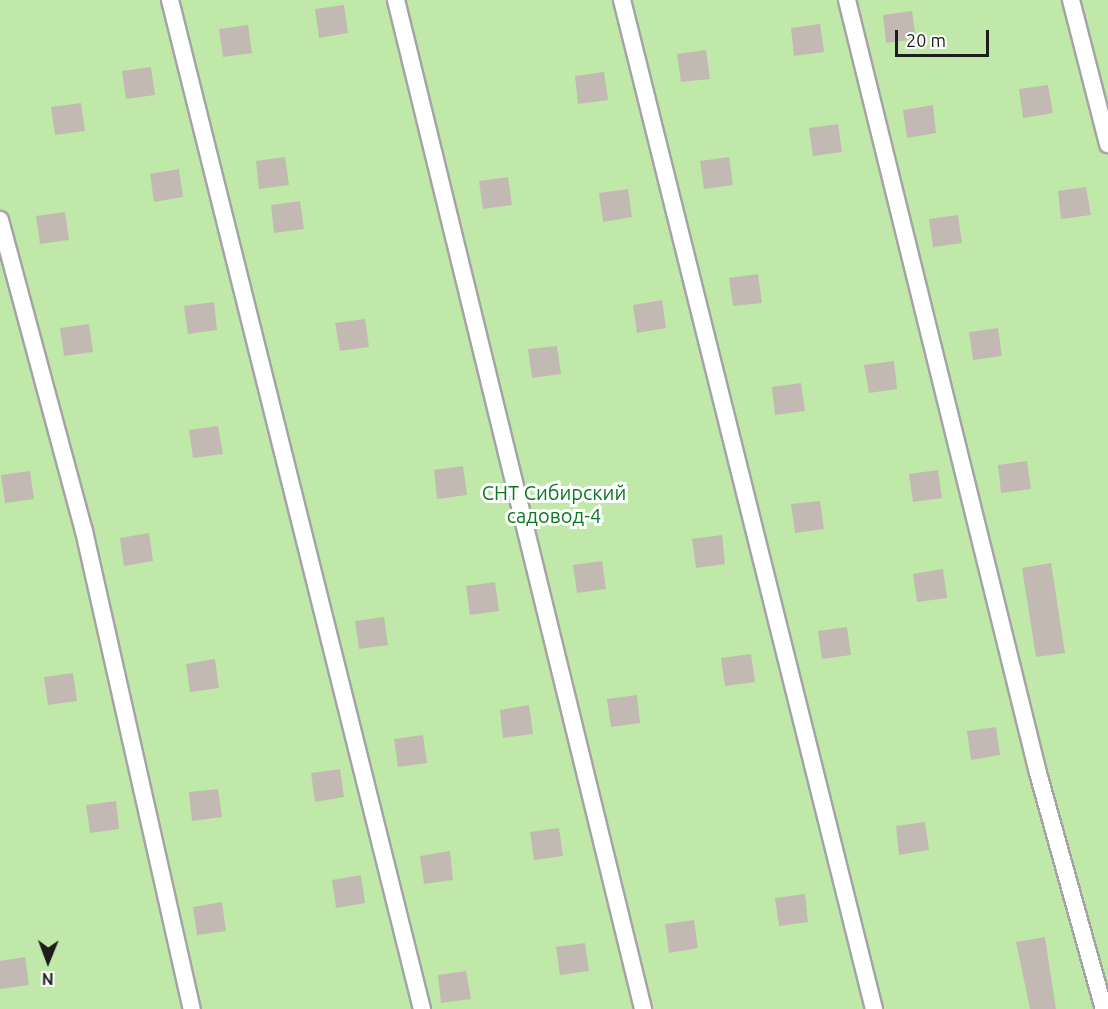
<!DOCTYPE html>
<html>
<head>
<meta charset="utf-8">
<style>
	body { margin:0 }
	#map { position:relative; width:1108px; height:1009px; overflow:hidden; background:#eeebe2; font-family:Ubuntu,sans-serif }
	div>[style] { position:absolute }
	.grass>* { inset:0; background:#c0e8a8 }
	.building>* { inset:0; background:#c2bab2 }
	.roads { filter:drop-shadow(2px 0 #a4a4a4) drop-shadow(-2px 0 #a4a4a4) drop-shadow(0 2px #a4a4a4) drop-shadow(0 -2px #a4a4a4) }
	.lane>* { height:16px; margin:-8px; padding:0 8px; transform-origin:8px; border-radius:8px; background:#fff }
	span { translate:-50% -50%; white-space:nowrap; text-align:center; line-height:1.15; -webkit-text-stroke:6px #fff; paint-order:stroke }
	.park-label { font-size:20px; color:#0c7921 }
	.north { position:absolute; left:18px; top:931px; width:60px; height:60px; -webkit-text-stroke:4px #fff; paint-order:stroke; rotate:181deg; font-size:16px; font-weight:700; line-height:24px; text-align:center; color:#1d1d1d }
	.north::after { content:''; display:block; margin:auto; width:21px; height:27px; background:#1d1d1d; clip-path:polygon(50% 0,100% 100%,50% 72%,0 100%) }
	.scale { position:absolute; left:895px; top:30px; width:94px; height:27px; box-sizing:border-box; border:3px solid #1d1d1d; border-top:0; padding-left:8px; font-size:18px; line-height:21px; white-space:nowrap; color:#1d1d1d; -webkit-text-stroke:4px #fff; paint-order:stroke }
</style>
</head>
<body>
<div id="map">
	<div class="grass">
		<i style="clip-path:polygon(0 0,1108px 0,1108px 1009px,0 1009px)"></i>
	</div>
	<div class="building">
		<i style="clip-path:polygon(344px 5px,348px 33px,319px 38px,315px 9px)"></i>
		<i style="clip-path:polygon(912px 11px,916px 39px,886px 43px,883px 15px)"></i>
		<i style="clip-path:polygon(820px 24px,824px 52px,794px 56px,791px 28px)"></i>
		<i style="clip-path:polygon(248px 25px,252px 53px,223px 57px,219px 29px)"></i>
		<i style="clip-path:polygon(706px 50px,710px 79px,681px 82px,677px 54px)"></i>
		<i style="clip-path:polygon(151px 67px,155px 95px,126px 99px,122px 71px)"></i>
		<i style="clip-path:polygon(604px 72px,608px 100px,578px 104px,575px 76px)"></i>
		<i style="clip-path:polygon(1048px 85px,1053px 113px,1023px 118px,1019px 89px)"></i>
		<i style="clip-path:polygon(81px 103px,85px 131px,55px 135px,51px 107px)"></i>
		<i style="clip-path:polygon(933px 105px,936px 133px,907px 138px,903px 110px)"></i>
		<i style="clip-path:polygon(838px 124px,842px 152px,813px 156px,809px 128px)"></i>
		<i style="clip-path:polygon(285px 157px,289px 185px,259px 189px,256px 161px)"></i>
		<i style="clip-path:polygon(729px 157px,733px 185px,704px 189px,700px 161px)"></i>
		<i style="clip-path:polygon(179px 169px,183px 197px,154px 202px,150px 174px)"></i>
		<i style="clip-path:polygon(508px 177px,512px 205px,483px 209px,479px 181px)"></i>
		<i style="clip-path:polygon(1086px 187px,1091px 215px,1061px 219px,1058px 191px)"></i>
		<i style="clip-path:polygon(628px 189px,632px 217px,603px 222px,599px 193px)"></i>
		<i style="clip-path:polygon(300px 201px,304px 229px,274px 233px,271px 205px)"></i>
		<i style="clip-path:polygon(65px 212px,69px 240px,40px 244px,36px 216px)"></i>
		<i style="clip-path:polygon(958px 215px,962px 243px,933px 247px,929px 219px)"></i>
		<i style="clip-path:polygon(758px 274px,762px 303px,733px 306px,729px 278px)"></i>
		<i style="clip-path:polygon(662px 300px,666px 328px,637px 333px,633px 305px)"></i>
		<i style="clip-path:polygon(214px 302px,217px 330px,188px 334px,184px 306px)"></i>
		<i style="clip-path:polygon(365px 319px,369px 347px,340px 351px,335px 323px)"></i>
		<i style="clip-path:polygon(89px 324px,93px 352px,64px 356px,60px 328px)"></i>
		<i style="clip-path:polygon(998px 328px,1002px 356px,973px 360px,969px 332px)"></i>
		<i style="clip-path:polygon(557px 346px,561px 374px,532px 378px,528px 349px)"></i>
		<i style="clip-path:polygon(894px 361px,897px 389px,869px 393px,864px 365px)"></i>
		<i style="clip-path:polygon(801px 383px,805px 411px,775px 415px,772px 387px)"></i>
		<i style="clip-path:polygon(218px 426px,223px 454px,193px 458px,189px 430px)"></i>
		<i style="clip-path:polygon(1027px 461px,1031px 489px,1001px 493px,998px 465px)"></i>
		<i style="clip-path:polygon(463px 466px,467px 495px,437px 499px,434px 470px)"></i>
		<i style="clip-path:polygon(938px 470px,942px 498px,913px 502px,909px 474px)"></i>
		<i style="clip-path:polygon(30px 471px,34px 499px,5px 503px,1px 475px)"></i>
		<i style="clip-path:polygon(820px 501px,824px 529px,795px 533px,791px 504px)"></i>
		<i style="clip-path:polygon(149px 533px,153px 561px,124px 566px,120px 538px)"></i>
		<i style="clip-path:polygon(722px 535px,725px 564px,696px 568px,692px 539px)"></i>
		<i style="clip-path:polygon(602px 561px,606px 589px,577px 593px,573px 565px)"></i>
		<i style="clip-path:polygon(1051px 563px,1065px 653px,1036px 657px,1022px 568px)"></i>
		<i style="clip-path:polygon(943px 569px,947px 598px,917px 602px,913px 574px)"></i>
		<i style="clip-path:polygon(495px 582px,499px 611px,470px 615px,466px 586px)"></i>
		<i style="clip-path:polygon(384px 617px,388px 645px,359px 649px,355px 621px)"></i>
		<i style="clip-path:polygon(847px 627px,851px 655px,822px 659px,818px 631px)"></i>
		<i style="clip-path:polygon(751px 654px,755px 682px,725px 686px,721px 658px)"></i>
		<i style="clip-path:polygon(215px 659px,219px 688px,190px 692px,186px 664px)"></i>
		<i style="clip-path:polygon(73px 673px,77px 701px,48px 705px,44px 677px)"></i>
		<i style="clip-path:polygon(637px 695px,640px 723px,611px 727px,607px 699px)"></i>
		<i style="clip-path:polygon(529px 705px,533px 734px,503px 738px,500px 710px)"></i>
		<i style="clip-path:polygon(996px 727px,1000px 755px,971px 760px,967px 731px)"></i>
		<i style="clip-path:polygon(423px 735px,427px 763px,398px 767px,394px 739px)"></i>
		<i style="clip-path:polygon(340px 769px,344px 797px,315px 802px,311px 773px)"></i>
		<i style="clip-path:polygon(218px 789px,222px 817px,192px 821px,189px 792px)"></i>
		<i style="clip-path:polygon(116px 801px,119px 829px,90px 833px,86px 805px)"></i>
		<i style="clip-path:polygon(925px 822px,929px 850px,899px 855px,896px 826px)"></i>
		<i style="clip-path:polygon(559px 828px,563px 856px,534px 860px,530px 832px)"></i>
		<i style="clip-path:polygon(450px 851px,453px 880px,424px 884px,420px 856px)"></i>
		<i style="clip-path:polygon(361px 875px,365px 903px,336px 908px,332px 880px)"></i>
		<i style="clip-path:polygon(805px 894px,808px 922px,779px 926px,775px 898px)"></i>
		<i style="clip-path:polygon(222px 902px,226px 931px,197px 935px,193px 907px)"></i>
		<i style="clip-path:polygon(694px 920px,698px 948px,669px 953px,665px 924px)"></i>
		<i style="clip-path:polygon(1045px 937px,1056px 1009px,1030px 1009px,1016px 942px)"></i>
		<i style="clip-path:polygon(585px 943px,589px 971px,560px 975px,556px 947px)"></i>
		<i style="clip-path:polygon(25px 957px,29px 985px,0 989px,0 961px)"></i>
		<i style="clip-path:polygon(466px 971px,471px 999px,441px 1003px,438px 975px)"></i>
	</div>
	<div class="roads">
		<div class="lane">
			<i style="left:170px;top:0;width:1040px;rotate:75.98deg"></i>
			<i style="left:396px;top:0;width:1039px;rotate:76.24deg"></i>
			<i style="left:622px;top:0;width:1040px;rotate:75.98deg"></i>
			<i style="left:847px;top:0;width:796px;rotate:76.12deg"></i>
			<i style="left:1038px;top:773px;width:245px;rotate:74.4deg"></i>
			<i style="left:1071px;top:0;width:149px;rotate:75.6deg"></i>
			<i style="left:0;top:220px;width:322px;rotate:74.9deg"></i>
			<i style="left:84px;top:531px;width:490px;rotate:77.3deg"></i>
		</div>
	</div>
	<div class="park-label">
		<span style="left:554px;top:504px">СНТ Сибирский<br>садовод-4</span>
	</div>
	<div class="north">N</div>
	<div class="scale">20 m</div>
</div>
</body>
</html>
